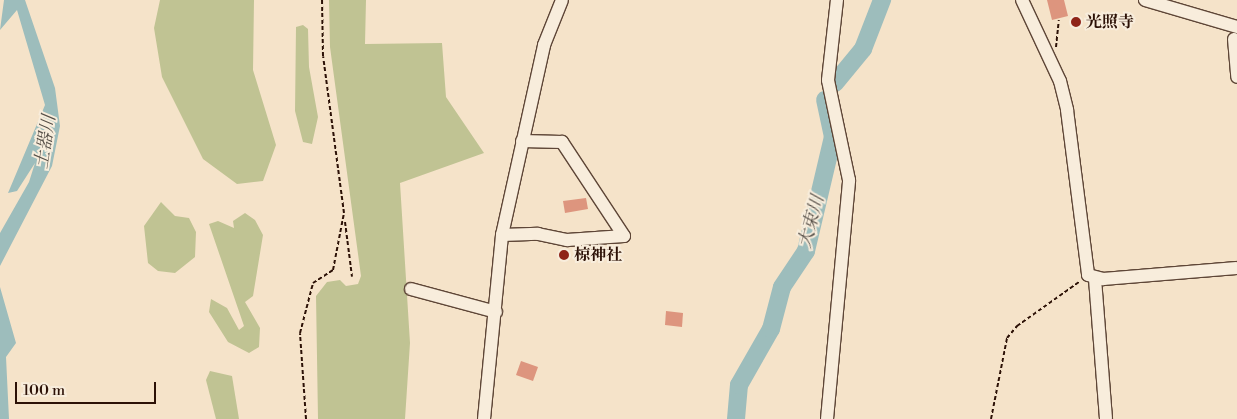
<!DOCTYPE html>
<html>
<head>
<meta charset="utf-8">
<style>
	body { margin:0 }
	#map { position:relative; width:1237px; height:419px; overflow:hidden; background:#f5e3c9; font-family:"Libre Bodoni","Noto Serif JP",serif }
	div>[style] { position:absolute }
	.green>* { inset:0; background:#c0c393 }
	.water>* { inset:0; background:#9dbdbc }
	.river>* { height:18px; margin:-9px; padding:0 9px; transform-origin:9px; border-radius:9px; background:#9dbdbc }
	.building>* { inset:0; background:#dd957e }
	.path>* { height:2px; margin-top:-1px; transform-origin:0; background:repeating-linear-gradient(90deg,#2c1106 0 4px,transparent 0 6.5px) }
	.roads { filter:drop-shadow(1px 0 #5e4637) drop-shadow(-1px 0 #5e4637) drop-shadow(0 1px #5e4637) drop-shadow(0 -1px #5e4637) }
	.minor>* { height:12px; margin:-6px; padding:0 6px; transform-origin:6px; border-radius:6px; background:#f8eddc }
	.dots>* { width:14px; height:14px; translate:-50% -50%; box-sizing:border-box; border:2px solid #f8eddc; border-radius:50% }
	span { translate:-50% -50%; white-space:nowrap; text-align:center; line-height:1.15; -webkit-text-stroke:4px #f8eddc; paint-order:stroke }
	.poi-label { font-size:16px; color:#2c1106; font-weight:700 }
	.left { translate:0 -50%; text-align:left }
	.water-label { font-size:18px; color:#544d46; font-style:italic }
	.scale { position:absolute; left:15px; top:382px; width:141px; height:22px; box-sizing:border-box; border:2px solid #2c1106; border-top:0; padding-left:6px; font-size:15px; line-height:18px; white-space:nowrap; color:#2c1106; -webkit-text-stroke:4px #f8eddc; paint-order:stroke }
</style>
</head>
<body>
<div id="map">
	<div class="green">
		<i style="clip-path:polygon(160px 0,254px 0,253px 70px,276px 145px,263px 181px,237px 184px,203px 159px,162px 77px,154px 28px)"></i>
		<i style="clip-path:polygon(329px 0,366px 0,365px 44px,442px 43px,446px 97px,484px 153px,400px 183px,410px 343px,405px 419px,318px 419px,316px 296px,327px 282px,340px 280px,346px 286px,358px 284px,361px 276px,330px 47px)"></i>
		<i style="clip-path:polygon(303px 25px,308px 29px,309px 67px,318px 117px,312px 144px,303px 142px,295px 111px,296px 27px)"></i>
		<i style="clip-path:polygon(161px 202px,175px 216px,189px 218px,196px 232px,195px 257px,175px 273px,158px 271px,148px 263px,144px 226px)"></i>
		<i style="clip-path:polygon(245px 213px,255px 220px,263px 235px,253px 296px,245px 302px,260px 328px,259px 347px,249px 353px,228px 342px,209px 312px,211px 299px,227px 308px,239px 330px,244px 326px,209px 224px,218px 221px,234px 228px,233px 221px)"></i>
		<i style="clip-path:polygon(210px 371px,232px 376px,239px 419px,216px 419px,206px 380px)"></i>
	</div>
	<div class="water">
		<i style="clip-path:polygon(4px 0,25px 0,55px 88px,60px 126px,52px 166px,0 266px,0 233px,29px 182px,35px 163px,17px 191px,8px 193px,45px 105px,17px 10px,0 30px)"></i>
		<i style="clip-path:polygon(0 287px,16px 343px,6px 357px,9px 419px,0 419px)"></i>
	</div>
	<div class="river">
		<i style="left:835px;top:83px;width:44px;rotate:-50.5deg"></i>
		<i style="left:863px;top:49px;width:53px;rotate:-68.8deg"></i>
		<i style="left:736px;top:419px;width:34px;rotate:-85deg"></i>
		<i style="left:739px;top:385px;width:64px;rotate:-60.3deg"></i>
		<i style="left:771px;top:329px;width:43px;rotate:-75.3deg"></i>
		<i style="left:782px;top:287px;width:43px;rotate:-56.3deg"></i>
		<i style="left:806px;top:251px;width:117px;rotate:-76.7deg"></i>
		<i style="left:833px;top:137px;width:38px;rotate:-102deg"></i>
	</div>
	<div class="building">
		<i style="clip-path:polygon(1047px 0,1064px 0,1068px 16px,1052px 20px)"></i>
		<i style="clip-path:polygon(586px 198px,588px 209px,565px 213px,563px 201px)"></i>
		<i style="clip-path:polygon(666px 311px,683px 313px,682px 327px,665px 325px)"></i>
		<i style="clip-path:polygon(521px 361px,538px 367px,533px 381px,516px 375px)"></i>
	</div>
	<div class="path">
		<i style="left:1056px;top:47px;width:27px;rotate:-84deg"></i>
		<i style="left:345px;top:222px;width:55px;rotate:82.7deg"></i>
		<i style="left:306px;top:419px;width:86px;rotate:-94deg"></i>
		<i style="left:300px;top:333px;width:52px;rotate:-75.4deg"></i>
		<i style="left:313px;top:283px;width:24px;rotate:-33deg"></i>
		<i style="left:333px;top:270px;width:58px;rotate:-79.1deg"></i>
		<i style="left:344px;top:213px;width:158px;rotate:-97.6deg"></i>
		<i style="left:323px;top:56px;width:56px;rotate:-91deg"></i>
		<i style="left:991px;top:419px;width:83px;rotate:-78.8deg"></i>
		<i style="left:1007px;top:338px;width:16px;rotate:-50deg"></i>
		<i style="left:1017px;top:326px;width:76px;rotate:-35.4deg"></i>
	</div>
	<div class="roads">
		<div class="minor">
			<i style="left:1022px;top:0;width:89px;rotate:64.9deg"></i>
			<i style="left:1060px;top:81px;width:30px;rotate:76deg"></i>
			<i style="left:1067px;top:110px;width:166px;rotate:82.7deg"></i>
			<i style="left:1088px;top:275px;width:16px;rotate:15deg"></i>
			<i style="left:1103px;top:279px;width:134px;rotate:-4.7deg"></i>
			<i style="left:1145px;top:0;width:96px;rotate:16.4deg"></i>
			<i style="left:1234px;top:39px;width:38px;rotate:85deg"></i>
			<i style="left:502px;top:235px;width:36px;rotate:-2deg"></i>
			<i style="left:538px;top:234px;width:30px;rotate:12deg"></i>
			<i style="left:567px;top:240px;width:57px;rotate:-4deg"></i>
			<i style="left:624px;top:236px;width:113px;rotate:-123.4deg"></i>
			<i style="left:562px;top:142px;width:40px;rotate:-178.6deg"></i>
			<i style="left:1095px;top:279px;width:140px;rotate:85.5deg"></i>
			<i style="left:411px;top:289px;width:88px;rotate:15.1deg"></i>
			<i style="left:484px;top:419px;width:185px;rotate:-84.4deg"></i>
			<i style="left:502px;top:235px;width:195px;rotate:-77.5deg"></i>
			<i style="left:544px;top:45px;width:48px;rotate:-68.2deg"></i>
			<i style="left:827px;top:419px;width:240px;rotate:-84.7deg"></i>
			<i style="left:849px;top:180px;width:102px;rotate:-101.9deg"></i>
			<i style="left:828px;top:80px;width:81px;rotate:-83.6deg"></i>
		</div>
	</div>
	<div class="dots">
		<i style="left:1076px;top:22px;background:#8f2418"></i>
		<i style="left:564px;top:255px;background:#8f2418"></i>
	</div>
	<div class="poi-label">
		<span class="left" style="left:1086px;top:22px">光照寺</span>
		<span class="left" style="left:574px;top:255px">椋神社</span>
	</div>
	<div class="water-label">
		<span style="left:46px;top:142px;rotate:-81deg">土器川</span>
		<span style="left:812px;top:222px;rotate:-75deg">大束川</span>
	</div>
	<div class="scale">100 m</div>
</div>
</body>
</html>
